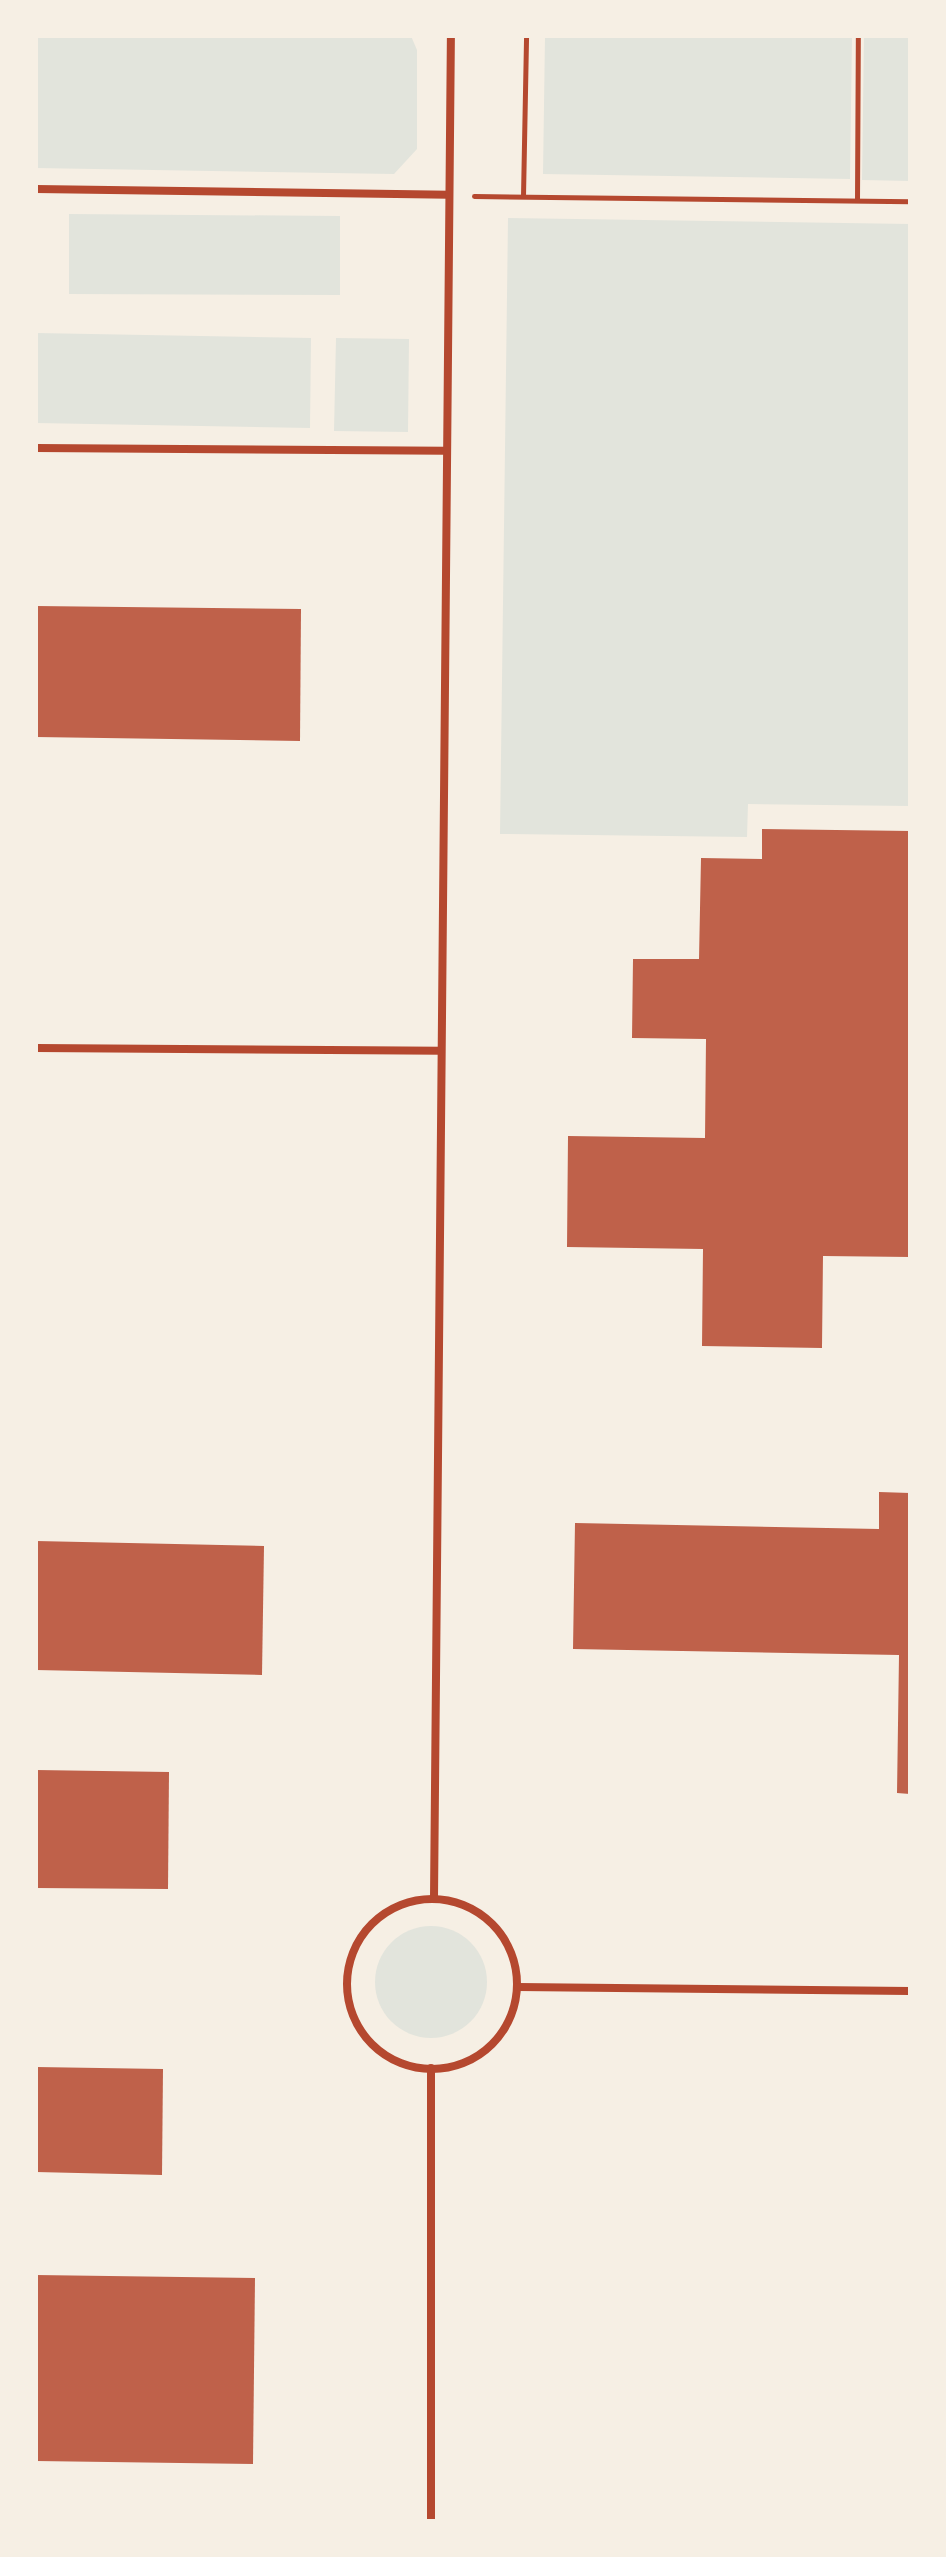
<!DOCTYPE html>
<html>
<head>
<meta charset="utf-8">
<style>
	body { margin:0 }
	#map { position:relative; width:946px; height:2557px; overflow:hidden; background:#f6efe4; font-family:Arial,sans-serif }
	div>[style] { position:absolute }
	.green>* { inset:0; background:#e2e4dc }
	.round { border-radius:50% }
	.building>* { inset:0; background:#bf614a }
	.path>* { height:5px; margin:-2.5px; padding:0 2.5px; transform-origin:2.5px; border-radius:2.5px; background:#b5482f }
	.minor>* { height:8px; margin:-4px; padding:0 4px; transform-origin:4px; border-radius:4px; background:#b5482f }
	.minor>.ring { margin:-4px; padding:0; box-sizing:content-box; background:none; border:8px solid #b5482f; border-radius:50% }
	span { translate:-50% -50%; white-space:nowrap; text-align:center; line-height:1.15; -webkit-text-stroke:7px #f6efe4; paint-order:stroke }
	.frame { position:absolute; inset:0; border:38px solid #f6efe4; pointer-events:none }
</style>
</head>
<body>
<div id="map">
	<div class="green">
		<i style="clip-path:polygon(36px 36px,411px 36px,417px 50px,417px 149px,394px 174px,36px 168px)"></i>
		<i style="clip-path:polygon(545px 36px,852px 36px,850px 179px,543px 174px)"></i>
		<i style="clip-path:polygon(864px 36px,910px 36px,910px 181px,862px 180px)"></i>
		<i style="clip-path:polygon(69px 214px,340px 216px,340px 295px,69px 294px)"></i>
		<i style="clip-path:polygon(508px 218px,910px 224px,910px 806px,748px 804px,747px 837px,500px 834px)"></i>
		<i style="clip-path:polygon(36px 333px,311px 338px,310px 428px,36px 423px)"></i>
		<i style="clip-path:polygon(336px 338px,409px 339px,408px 432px,334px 431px)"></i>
		<i class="round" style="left:375px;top:1926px;width:112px;height:112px"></i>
	</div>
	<div class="building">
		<i style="clip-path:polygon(36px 606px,301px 609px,300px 741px,36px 737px)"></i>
		<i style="clip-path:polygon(762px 829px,910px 831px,910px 1257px,823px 1256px,822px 1348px,702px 1346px,703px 1249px,567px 1247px,568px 1136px,705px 1138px,706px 1039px,632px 1038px,633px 959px,699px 959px,701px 858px,762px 859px)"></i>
		<i style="clip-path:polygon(879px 1492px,910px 1493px,910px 1794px,897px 1793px,899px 1655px,573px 1649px,575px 1523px,879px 1529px)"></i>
		<i style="clip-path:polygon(36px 1541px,264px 1546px,262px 1675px,36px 1670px)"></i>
		<i style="clip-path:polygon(36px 1770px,169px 1772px,168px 1889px,36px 1888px)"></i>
		<i style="clip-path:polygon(36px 2067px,163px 2069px,162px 2175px,36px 2172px)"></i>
		<i style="clip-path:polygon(36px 2275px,255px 2278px,253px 2464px,36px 2461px)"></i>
	</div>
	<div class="path">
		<i style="left:474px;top:196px;width:436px;rotate:0.7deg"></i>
		<i style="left:523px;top:196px;width:160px;rotate:-88.9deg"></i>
		<i style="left:857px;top:200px;width:164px;rotate:-89.7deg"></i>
	</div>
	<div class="minor">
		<i style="left:36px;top:189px;width:413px;rotate:0.8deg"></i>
		<i style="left:36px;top:448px;width:409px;rotate:0.4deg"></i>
		<i style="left:36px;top:1048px;width:405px;rotate:0.4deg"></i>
		<i style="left:434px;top:1898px;width:1862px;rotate:-89.48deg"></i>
		<i class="ring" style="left:347px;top:1899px;width:162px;height:162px"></i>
		<i style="left:518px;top:1987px;width:392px;rotate:0.6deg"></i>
		<i style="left:431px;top:2521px;width:453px;rotate:-90deg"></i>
	</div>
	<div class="frame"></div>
</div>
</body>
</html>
